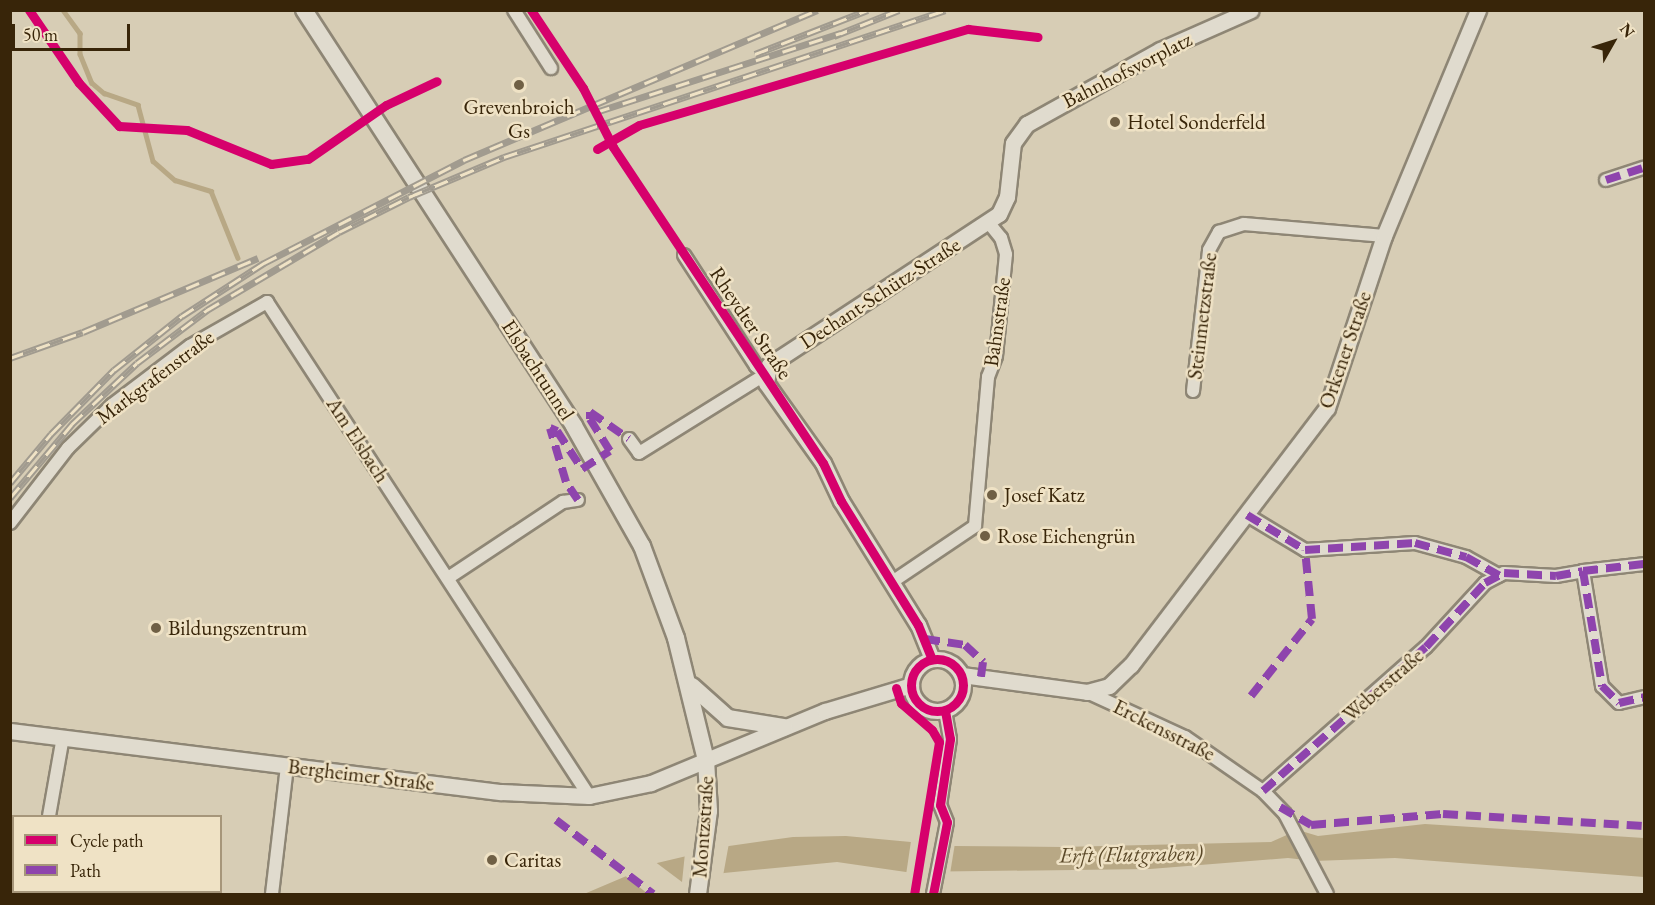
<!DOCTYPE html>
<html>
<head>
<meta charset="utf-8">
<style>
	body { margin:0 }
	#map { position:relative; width:1655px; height:905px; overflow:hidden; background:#d7cdb5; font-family:"EB Garamond",serif }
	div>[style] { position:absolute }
	.water>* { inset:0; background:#b8a885 }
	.pier>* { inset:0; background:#d7cdb5 }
	.stream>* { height:4.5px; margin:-2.25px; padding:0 2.25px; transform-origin:2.25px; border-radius:2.25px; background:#b8a885 }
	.roads { filter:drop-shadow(2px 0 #8e8675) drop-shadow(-2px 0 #8e8675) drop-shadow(0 2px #8e8675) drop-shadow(0 -2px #8e8675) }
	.minor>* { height:12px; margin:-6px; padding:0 6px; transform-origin:6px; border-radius:6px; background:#e0dbce }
	.tertiary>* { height:15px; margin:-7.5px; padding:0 7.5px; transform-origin:7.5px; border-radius:7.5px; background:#e0dbce }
	.tertiary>.ring { margin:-7.5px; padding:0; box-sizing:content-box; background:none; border:15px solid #e0dbce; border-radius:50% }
	.secondary>* { height:16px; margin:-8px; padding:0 8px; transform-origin:8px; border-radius:8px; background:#e0dbce }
	.rail>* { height:7px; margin-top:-3.5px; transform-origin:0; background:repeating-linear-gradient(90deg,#efe2c5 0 14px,#a19b8f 0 28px); box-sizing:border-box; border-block:2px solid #a19b8f }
	.quiet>* { height:8px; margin-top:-4px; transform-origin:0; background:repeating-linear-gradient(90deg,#8e44ad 0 15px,transparent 0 23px) }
	.cycleway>* { height:9px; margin:-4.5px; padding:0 4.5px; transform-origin:4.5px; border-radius:4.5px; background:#d6006c }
	.cycleway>.ring { margin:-4.5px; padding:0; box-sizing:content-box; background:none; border:9px solid #d6006c; border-radius:50% }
	.dots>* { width:16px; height:16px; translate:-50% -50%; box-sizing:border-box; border:3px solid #efe2c5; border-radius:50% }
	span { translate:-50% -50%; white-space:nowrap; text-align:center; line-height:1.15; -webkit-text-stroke:5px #efe2c5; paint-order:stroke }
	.street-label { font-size:21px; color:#382509 }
	.poi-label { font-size:21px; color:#382509 }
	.left { translate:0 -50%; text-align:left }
	.water-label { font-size:22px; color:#5a4828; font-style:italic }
	.frame { position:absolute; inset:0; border:12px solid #382509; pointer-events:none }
	.legend { position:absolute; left:12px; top:815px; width:210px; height:78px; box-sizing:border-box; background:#efe2c5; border:2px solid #a6967a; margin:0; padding:8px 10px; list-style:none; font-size:18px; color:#382509 }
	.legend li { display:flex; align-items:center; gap:12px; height:30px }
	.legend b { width:30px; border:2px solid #a6967a }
	.north { position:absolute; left:1583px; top:12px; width:60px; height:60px; -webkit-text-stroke:4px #efe2c5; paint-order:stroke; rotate:51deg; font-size:16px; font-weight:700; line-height:24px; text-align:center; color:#382509 }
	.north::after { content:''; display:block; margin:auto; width:21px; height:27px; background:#382509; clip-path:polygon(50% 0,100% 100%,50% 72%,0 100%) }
	.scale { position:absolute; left:12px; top:24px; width:118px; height:27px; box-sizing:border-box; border:3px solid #382509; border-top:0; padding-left:8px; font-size:18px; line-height:21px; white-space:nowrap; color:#382509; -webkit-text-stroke:4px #efe2c5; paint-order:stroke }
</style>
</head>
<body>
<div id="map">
	<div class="water">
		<i style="clip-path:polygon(1425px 824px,1644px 838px,1644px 877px,1395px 858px,1314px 861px,1288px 858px,1150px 869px,906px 872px,837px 862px,724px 873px,660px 894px,584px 894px,657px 863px,729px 846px,793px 837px,846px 836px,954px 846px,1062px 847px,1271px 842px,1298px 830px,1318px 836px)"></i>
	</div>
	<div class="pier">
		<i style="clip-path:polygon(911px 841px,955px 843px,950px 874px,906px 875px)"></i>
		<i style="clip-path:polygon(729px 843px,723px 876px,669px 894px,648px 894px,623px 874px,654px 861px,682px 882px,685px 853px)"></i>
	</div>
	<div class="stream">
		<i style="left:63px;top:10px;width:29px;rotate:54deg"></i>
		<i style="left:80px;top:33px;width:21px;rotate:90deg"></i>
		<i style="left:80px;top:54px;width:31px;rotate:68deg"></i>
		<i style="left:92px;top:83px;width:16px;rotate:40deg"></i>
		<i style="left:104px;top:93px;width:36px;rotate:19deg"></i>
		<i style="left:138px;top:105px;width:58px;rotate:75deg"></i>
		<i style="left:153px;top:161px;width:29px;rotate:41deg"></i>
		<i style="left:175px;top:180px;width:38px;rotate:17deg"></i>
		<i style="left:211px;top:191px;width:72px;rotate:68.1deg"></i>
	</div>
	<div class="roads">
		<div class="minor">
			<i style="left:514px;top:10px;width:69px;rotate:57.5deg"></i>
			<i style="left:1606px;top:180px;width:40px;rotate:-18deg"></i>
			<i style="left:684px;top:255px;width:132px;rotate:57deg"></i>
			<i style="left:756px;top:366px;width:13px;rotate:39deg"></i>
			<i style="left:1193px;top:391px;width:142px;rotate:-83.5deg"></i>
			<i style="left:1209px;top:250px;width:21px;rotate:-61deg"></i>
			<i style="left:1219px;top:232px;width:26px;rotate:-18deg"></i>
			<i style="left:1244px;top:224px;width:141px;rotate:4.9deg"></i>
			<i style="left:629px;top:439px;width:17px;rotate:54deg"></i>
			<i style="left:639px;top:453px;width:150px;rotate:-31.9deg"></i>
			<i style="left:1247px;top:515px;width:68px;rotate:31.1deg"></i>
			<i style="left:1305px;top:550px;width:110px;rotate:-3.6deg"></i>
			<i style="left:1415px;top:543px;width:53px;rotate:15.4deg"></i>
			<i style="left:1466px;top:557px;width:38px;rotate:29deg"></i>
			<i style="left:10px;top:523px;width:95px;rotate:-52.3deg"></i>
			<i style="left:68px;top:448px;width:62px;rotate:-44.3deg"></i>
			<i style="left:112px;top:405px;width:98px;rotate:-37.1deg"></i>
			<i style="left:190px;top:346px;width:89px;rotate:-29.7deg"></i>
			<i style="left:267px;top:302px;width:590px;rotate:56.9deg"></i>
			<i style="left:1583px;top:571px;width:61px;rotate:-6.5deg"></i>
			<i style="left:448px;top:578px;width:138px;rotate:-33.5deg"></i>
			<i style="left:563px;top:502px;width:15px;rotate:-8deg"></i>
			<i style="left:892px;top:582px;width:100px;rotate:-34deg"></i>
			<i style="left:975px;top:526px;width:150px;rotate:-85deg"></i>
			<i style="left:988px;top:377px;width:22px;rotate:-69deg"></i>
			<i style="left:996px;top:356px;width:102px;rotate:-84.4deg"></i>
			<i style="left:1006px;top:254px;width:17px;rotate:-107deg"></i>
			<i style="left:1001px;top:238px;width:19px;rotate:-129deg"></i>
			<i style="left:1087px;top:692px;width:108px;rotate:24.7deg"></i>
			<i style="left:1185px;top:737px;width:95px;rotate:34.7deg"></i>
			<i style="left:1263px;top:791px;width:32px;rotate:46deg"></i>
			<i style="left:1285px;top:814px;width:90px;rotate:62.3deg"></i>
			<i style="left:1263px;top:791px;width:217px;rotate:-41.5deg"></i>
			<i style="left:1426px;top:647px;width:87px;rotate:-47.3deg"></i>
			<i style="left:1485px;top:583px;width:21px;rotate:-28deg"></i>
			<i style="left:1504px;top:573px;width:52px;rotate:3.3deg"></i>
			<i style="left:1556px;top:576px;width:27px;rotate:-10deg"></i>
			<i style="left:1583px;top:571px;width:117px;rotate:80.6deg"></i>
			<i style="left:1602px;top:686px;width:24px;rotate:45deg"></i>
			<i style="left:1619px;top:703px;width:26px;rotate:-13deg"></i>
			<i style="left:49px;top:816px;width:80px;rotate:-80deg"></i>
			<i style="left:36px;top:894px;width:2px;rotate:-90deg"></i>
			<i style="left:272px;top:894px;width:129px;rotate:-83.3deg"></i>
			<i style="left:933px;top:894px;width:73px;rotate:-79deg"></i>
			<i style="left:947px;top:822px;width:18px;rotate:-112deg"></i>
			<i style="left:940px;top:805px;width:67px;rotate:-81.4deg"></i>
			<i style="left:950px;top:739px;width:29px;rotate:-100deg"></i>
		</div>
		<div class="tertiary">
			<i class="ring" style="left:911px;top:659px;width:37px;height:37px"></i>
			<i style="left:932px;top:659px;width:37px;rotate:-112deg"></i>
			<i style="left:918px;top:625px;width:146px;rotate:-121.8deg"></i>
			<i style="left:841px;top:501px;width:42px;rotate:-115.3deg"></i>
			<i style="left:823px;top:463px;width:98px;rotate:-125.5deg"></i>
			<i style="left:766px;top:383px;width:18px;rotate:-81deg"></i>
			<i style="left:769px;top:365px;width:275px;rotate:-33.3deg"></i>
			<i style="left:999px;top:214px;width:19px;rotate:-65deg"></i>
			<i style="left:1007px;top:197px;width:54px;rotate:-83.7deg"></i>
			<i style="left:1013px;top:143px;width:24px;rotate:-54deg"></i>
			<i style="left:1027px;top:124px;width:152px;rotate:-29.1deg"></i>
			<i style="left:1160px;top:50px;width:99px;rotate:-23.7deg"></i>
			<i style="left:962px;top:675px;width:126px;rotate:7.7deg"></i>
			<i style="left:1087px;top:692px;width:23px;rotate:-15deg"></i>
			<i style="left:1109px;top:686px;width:30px;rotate:-44deg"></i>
			<i style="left:1131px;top:665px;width:323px;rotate:-52.7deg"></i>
			<i style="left:1327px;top:408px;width:181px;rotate:-71.7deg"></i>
			<i style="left:1384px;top:236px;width:245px;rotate:-67.4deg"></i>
			<i style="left:10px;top:731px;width:495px;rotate:7.1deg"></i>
			<i style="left:501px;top:792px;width:88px;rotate:2.6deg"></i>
			<i style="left:589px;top:796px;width:63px;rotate:-11.8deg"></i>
			<i style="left:651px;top:783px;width:188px;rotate:-22.5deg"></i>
			<i style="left:825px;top:711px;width:90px;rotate:-16.8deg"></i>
		</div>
		<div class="secondary">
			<i style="left:304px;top:10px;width:496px;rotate:57deg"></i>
			<i style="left:574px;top:426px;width:138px;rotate:60.5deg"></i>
			<i style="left:642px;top:546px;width:98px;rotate:69.7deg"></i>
			<i style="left:676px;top:638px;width:126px;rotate:76.2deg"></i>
			<i style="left:706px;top:760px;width:51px;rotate:86.6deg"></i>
			<i style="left:709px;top:811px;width:84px;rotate:97.5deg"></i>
			<i style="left:692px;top:686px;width:48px;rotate:41.6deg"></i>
			<i style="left:728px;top:718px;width:57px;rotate:9.1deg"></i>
		</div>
	</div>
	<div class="rail">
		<i style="left:834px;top:36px;width:70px;rotate:-21.8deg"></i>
		<i style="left:755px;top:54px;width:121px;rotate:-21.3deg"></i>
		<i style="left:596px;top:112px;width:257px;rotate:-17.9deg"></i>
		<i style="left:10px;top:358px;width:77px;rotate:-19.6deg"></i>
		<i style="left:83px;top:332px;width:190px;rotate:-22.9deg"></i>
		<i style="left:10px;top:483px;width:64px;rotate:-50.1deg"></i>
		<i style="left:51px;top:434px;width:90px;rotate:-45.5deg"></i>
		<i style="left:114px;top:370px;width:87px;rotate:-38.5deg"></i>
		<i style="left:182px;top:316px;width:98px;rotate:-32.9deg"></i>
		<i style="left:264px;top:263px;width:225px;rotate:-27.2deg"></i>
		<i style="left:464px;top:160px;width:384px;rotate:-23deg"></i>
		<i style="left:10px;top:498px;width:97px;rotate:-50deg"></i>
		<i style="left:72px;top:424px;width:89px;rotate:-43.2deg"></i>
		<i style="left:137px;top:363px;width:88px;rotate:-37.1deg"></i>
		<i style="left:207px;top:310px;width:153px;rotate:-30.6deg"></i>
		<i style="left:339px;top:232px;width:78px;rotate:-26.6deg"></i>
		<i style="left:409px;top:197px;width:103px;rotate:-22.8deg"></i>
		<i style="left:504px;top:157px;width:465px;rotate:-18.4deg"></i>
	</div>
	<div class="quiet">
		<i style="left:1606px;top:180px;width:40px;rotate:-18deg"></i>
		<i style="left:578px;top:500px;width:22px;rotate:-124deg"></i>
		<i style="left:566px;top:482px;width:56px;rotate:-106.5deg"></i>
		<i style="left:550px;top:428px;width:8px;rotate:23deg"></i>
		<i style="left:557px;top:431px;width:45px;rotate:56.7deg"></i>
		<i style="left:582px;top:469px;width:33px;rotate:-33deg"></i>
		<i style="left:610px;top:451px;width:38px;rotate:-122deg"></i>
		<i style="left:590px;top:419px;width:7px;rotate:-90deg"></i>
		<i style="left:590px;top:412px;width:47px;rotate:34.7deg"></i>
		<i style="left:1247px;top:515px;width:68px;rotate:31.1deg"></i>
		<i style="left:1305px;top:550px;width:110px;rotate:-3.6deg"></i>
		<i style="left:1415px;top:543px;width:53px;rotate:15.4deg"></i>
		<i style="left:1466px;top:557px;width:38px;rotate:29deg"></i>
		<i style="left:1583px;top:571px;width:61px;rotate:-6.5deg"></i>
		<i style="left:925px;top:639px;width:40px;rotate:8.5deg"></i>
		<i style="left:965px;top:645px;width:25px;rotate:43deg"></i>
		<i style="left:983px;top:662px;width:15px;rotate:98deg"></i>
		<i style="left:1251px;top:696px;width:98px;rotate:-51.6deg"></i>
		<i style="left:1312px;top:619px;width:69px;rotate:-95.8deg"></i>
		<i style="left:1263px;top:791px;width:217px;rotate:-41.5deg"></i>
		<i style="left:1426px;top:647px;width:87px;rotate:-47.3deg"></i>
		<i style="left:1485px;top:583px;width:21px;rotate:-28deg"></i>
		<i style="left:1504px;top:573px;width:52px;rotate:3.3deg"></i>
		<i style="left:1556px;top:576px;width:27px;rotate:-10deg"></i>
		<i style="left:1583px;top:571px;width:117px;rotate:80.6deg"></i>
		<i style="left:1602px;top:686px;width:24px;rotate:45deg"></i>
		<i style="left:1619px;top:703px;width:26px;rotate:-13deg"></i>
		<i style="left:1280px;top:807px;width:36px;rotate:30deg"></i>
		<i style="left:1311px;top:825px;width:132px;rotate:-4.8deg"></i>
		<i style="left:1443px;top:814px;width:201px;rotate:3.4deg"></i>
		<i style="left:556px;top:820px;width:122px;rotate:37.3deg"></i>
	</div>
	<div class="cycleway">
		<i style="left:29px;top:10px;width:88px;rotate:55.6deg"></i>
		<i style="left:79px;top:83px;width:59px;rotate:47.1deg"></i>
		<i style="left:119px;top:126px;width:68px;rotate:3.4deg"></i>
		<i style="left:187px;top:130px;width:91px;rotate:22deg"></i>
		<i style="left:271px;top:164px;width:37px;rotate:-8deg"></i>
		<i style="left:308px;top:159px;width:95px;rotate:-34.7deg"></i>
		<i style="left:386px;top:105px;width:56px;rotate:-25.2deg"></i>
		<i style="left:531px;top:10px;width:94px;rotate:56.3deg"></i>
		<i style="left:583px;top:88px;width:66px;rotate:63deg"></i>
		<i style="left:613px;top:147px;width:379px;rotate:56.4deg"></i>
		<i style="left:823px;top:463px;width:42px;rotate:64.7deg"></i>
		<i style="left:841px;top:501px;width:146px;rotate:58.2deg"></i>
		<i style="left:918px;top:625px;width:37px;rotate:68deg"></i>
		<i style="left:597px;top:149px;width:48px;rotate:-29.7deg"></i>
		<i style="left:639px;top:125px;width:343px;rotate:-16.3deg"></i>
		<i style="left:968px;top:29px;width:70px;rotate:6.5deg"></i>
		<i class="ring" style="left:911px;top:659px;width:43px;height:43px"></i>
		<i style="left:896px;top:688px;width:16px;rotate:72deg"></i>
		<i style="left:901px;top:703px;width:41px;rotate:41.1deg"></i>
		<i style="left:932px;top:730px;width:14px;rotate:60deg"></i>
		<i style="left:939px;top:742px;width:154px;rotate:99.3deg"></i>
		<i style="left:933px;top:894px;width:73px;rotate:-79deg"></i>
		<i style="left:947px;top:822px;width:18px;rotate:-112deg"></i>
		<i style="left:940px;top:805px;width:67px;rotate:-81.4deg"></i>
		<i style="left:950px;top:739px;width:29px;rotate:-100deg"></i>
	</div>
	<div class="dots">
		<i style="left:519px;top:85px;background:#706045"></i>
		<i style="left:1115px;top:122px;background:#706045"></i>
		<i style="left:992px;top:495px;background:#706045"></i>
		<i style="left:985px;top:536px;background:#706045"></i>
		<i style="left:156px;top:628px;background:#706045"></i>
		<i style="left:492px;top:860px;background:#706045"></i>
	</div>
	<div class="street-label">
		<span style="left:1127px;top:70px;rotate:-27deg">Bahnhofsvorplatz</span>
		<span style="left:880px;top:293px;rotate:-33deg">Dechant-Schütz-Straße</span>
		<span style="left:1202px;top:316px;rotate:-83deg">Steinmetzstraße</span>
		<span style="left:997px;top:322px;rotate:-82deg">Bahnstraße</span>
		<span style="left:751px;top:323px;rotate:56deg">Rheydter Straße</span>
		<span style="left:1345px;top:350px;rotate:-71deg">Orkener Straße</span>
		<span style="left:538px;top:370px;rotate:57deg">Elsbachtunnel</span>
		<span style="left:155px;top:377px;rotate:-37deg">Markgrafenstraße</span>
		<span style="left:358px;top:440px;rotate:57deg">Am Elsbach</span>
		<span style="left:1383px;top:685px;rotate:-41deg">Weberstraße</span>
		<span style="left:1164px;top:730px;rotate:27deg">Erckensstraße</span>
		<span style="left:361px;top:775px;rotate:7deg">Bergheimer Straße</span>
		<span style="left:703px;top:827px;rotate:-86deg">Montzstraße</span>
	</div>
	<div class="poi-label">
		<span style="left:519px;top:119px">Grevenbroich<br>Gs</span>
		<span class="left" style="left:1127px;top:122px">Hotel Sonderfeld</span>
		<span class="left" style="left:1004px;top:495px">Josef Katz</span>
		<span class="left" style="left:997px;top:536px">Rose Eichengrün</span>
		<span class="left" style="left:168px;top:628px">Bildungszentrum</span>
		<span class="left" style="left:504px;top:860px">Caritas</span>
	</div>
	<div class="water-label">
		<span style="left:1131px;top:854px;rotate:-1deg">Erft (Flutgraben)</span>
	</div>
	<div class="frame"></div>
	<ul class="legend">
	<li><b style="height:8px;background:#d6006c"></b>Cycle path</li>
	<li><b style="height:8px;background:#8e44ad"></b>Path</li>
	</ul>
	<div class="north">N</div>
	<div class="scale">50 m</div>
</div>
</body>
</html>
